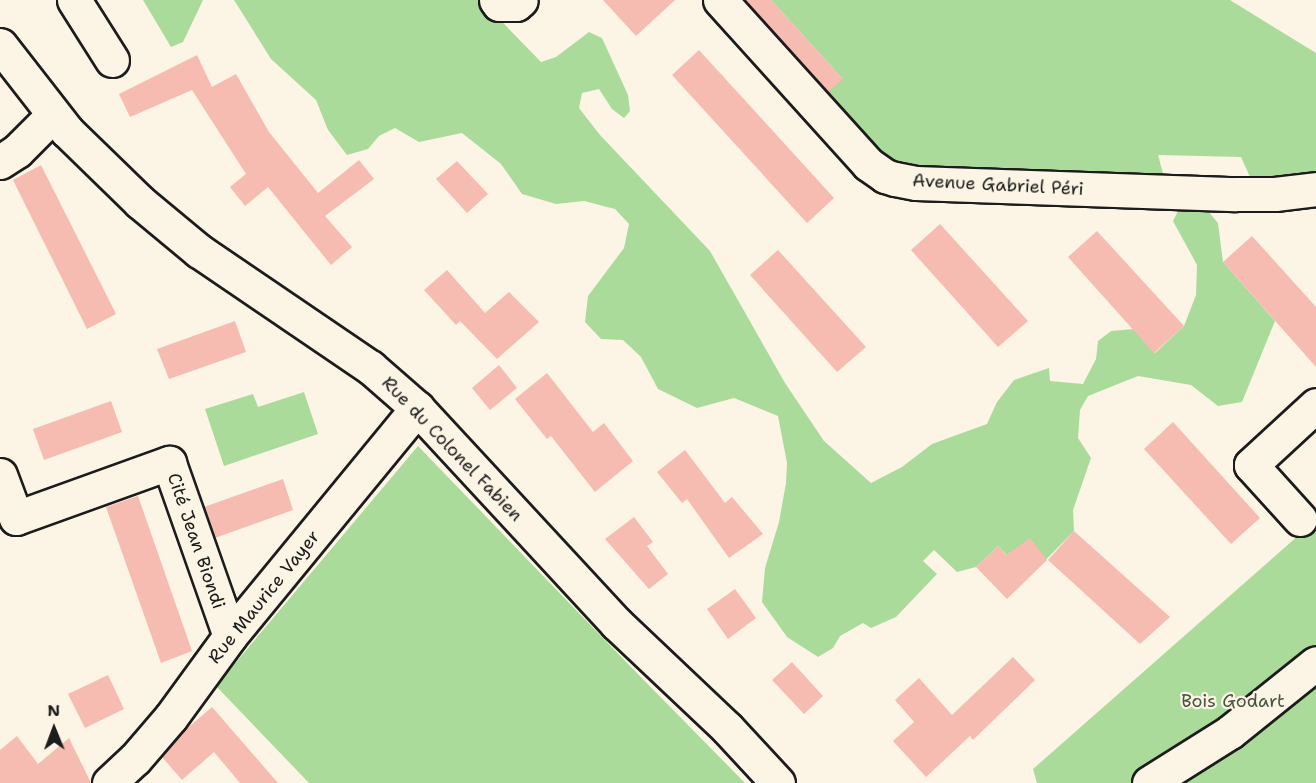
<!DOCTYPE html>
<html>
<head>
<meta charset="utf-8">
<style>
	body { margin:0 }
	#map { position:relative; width:1316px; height:783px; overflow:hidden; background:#fcf5e5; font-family:"Shantell Sans",sans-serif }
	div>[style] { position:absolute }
	.green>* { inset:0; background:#aadb9b }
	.building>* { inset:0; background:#f6bbb1 }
	.roads { filter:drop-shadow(2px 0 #1c1c1c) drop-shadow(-2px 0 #1c1c1c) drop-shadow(0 2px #1c1c1c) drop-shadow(0 -2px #1c1c1c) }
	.minor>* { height:33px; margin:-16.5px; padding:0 16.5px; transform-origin:16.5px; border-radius:16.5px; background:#fcf5e5 }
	span { translate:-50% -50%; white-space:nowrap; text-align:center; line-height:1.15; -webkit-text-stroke:4.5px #fcf5e5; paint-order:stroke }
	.street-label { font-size:18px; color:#1c1c1c }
	.park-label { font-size:18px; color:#475542 }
	.north { position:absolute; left:24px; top:699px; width:60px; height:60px; -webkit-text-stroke:4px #fcf5e5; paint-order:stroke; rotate:359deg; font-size:16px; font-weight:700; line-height:24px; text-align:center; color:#1c1c1c }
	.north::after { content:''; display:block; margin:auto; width:21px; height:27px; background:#1c1c1c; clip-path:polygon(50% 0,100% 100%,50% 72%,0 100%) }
</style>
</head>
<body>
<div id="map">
	<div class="green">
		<i style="clip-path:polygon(143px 0,203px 0,183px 42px,171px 47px)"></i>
		<i style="clip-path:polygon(234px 0,481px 0,541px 62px,556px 57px,589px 32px,602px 38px,628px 95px,630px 111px,624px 118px,612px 109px,599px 89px,582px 93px,579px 108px,600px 135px,710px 251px,785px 383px,824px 441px,871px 483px,902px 467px,932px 444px,987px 424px,997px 402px,1014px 380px,1049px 368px,1050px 381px,1083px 384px,1096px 359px,1098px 341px,1111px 331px,1133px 329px,1155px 353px,1184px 326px,1196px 295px,1197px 265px,1173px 221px,1178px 211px,1192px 208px,1208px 211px,1218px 223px,1223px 262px,1275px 321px,1242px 402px,1218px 406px,1191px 385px,1138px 376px,1088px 396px,1080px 410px,1078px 438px,1091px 458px,1073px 510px,1074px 531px,1028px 578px,998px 546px,976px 567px,957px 572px,934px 550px,923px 561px,937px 574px,896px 617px,871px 628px,863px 623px,840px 636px,833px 648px,818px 657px,787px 637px,762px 602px,765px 568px,779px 522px,786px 483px,787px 463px,778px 416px,734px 398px,697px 408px,658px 389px,641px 357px,623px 340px,601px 339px,585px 322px,588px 296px,624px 248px,629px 224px,615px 209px,584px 201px,556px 204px,522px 194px,501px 164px,462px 133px,419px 142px,395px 128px,379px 136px,368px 149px,347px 155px,328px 130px,316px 100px,271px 59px)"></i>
		<i style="clip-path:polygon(771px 0,1230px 0,1316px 53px,1316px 173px,1281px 178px,1250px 177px,1241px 157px,1158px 155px,1164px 177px,922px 169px,893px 163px,877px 152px,826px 93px,842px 78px)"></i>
		<i style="clip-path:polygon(304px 392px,318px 434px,224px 466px,205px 409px,253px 394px,258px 407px)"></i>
		<i style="clip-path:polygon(418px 446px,629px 665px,745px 783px,309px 783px,216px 686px)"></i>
		<i style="clip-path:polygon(1316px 520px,1316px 783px,1037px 783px,1033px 769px)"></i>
	</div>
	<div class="building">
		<i style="clip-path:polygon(603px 0,675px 0,636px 36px)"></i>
		<i style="clip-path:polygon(745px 0,771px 0,843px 79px,828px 92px)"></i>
		<i style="clip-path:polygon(699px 50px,834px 198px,807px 223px,672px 75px)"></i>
		<i style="clip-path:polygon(197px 55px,212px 87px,236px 74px,269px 132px,318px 193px,359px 160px,374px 179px,325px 216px,352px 247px,331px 265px,268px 187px,245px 206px,230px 187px,246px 174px,192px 90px,130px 117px,119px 94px)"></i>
		<i style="clip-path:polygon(457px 161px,488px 194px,467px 213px,436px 179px)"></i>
		<i style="clip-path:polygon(41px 165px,116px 314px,87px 329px,13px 180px)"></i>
		<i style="clip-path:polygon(940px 224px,1028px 321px,998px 347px,911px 250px)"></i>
		<i style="clip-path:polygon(1097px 231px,1184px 326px,1154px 353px,1068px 257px)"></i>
		<i style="clip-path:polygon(1252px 236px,1316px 307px,1316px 367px,1223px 262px)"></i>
		<i style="clip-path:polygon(778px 250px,866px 347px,837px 372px,750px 275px)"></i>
		<i style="clip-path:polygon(447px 270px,485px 313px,509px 292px,539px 322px,497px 359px,460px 321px,456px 325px,424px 290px)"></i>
		<i style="clip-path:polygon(235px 321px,246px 352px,169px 379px,157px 349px)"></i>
		<i style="clip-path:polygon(499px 365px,517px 388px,490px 410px,472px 388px)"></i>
		<i style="clip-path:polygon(547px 373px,593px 432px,604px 423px,633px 461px,595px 492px,551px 436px,547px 439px,515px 399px)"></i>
		<i style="clip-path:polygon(111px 401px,122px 432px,44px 460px,33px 429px)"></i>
		<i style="clip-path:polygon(1173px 422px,1260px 518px,1231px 544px,1144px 449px)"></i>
		<i style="clip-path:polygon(685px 450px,725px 503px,732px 497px,763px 534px,729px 558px,687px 499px,682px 503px,657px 472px)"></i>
		<i style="clip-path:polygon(283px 479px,293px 510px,215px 538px,204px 507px)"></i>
		<i style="clip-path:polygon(138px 496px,192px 651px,161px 663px,106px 507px)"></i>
		<i style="clip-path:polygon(634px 517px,653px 542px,647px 546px,668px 574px,649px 589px,605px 539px)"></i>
		<i style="clip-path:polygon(1074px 531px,1170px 617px,1140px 644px,1048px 560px)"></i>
		<i style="clip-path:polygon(1030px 538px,1047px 560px,1007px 599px,976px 567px,998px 546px,1006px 555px)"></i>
		<i style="clip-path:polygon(735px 589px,756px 618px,728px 639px,707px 609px)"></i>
		<i style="clip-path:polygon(1013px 657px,1035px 680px,973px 740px,970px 736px,926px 777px,893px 741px,914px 722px,895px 700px,919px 678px,952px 715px)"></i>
		<i style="clip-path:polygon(792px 662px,823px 696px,804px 714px,772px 680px)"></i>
		<i style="clip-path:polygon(108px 675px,124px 709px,85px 728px,68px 694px)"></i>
		<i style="clip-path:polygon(212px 707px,278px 783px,240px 783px,214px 752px,182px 780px,162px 757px,184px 731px)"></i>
		<i style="clip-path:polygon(17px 736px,38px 764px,69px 738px,91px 783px,0 783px,0 750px)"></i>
	</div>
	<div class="roads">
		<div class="minor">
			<i style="left:74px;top:0;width:71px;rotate:57.7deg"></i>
			<i style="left:496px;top:0;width:5px;rotate:53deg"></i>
			<i style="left:499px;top:4px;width:17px"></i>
			<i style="left:516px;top:4px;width:6px;rotate:-39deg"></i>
			<i style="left:720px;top:0;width:221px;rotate:47.9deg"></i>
			<i style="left:868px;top:164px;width:21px;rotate:35deg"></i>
			<i style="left:885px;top:176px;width:10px;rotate:17deg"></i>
			<i style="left:895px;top:179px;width:21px;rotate:11deg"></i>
			<i style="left:916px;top:183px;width:320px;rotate:2deg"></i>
			<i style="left:1236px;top:194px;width:39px"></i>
			<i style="left:1275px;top:194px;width:41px;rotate:-7deg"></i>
			<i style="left:0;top:45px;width:109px;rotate:52.1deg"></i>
			<i style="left:67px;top:131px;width:102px;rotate:44.2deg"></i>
			<i style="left:140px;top:202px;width:77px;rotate:39.7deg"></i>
			<i style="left:199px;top:251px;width:207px;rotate:34.2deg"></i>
			<i style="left:370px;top:367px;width:62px;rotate:41.1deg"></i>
			<i style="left:417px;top:408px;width:293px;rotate:47.2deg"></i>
			<i style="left:616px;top:623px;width:153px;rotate:43.4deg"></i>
			<i style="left:727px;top:728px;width:75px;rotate:47.2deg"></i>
			<i style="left:0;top:162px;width:20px;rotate:-33deg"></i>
			<i style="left:17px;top:151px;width:51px;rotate:-45deg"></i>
			<i style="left:0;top:475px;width:46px;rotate:69.6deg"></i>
			<i style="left:16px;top:518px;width:163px;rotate:-19.8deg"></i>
			<i style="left:169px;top:463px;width:183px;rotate:70.6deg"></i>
			<i style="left:1300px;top:519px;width:73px;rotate:-132.2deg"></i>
			<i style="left:1251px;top:465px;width:88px;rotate:-42.7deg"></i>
			<i style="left:109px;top:783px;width:35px;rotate:-43deg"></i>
			<i style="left:135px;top:759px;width:55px;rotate:-49.4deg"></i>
			<i style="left:171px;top:717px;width:100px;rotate:-53.9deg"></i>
			<i style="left:230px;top:636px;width:295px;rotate:-50.6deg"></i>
			<i style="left:1149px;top:783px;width:96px;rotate:-32.2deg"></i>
			<i style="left:1230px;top:732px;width:110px;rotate:-38.7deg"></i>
		</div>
	</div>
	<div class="street-label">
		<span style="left:998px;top:185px;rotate:3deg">Avenue Gabriel Péri</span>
		<span style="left:452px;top:449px;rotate:46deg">Rue du Colonel Fabien</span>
		<span style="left:196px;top:541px;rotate:71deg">Cité Jean Biondi</span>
		<span style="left:264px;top:597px;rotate:-51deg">Rue Maurice Vayer</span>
	</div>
	<div class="park-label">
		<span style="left:1233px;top:701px">Bois Godart</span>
	</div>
	<div class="north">N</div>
</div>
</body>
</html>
